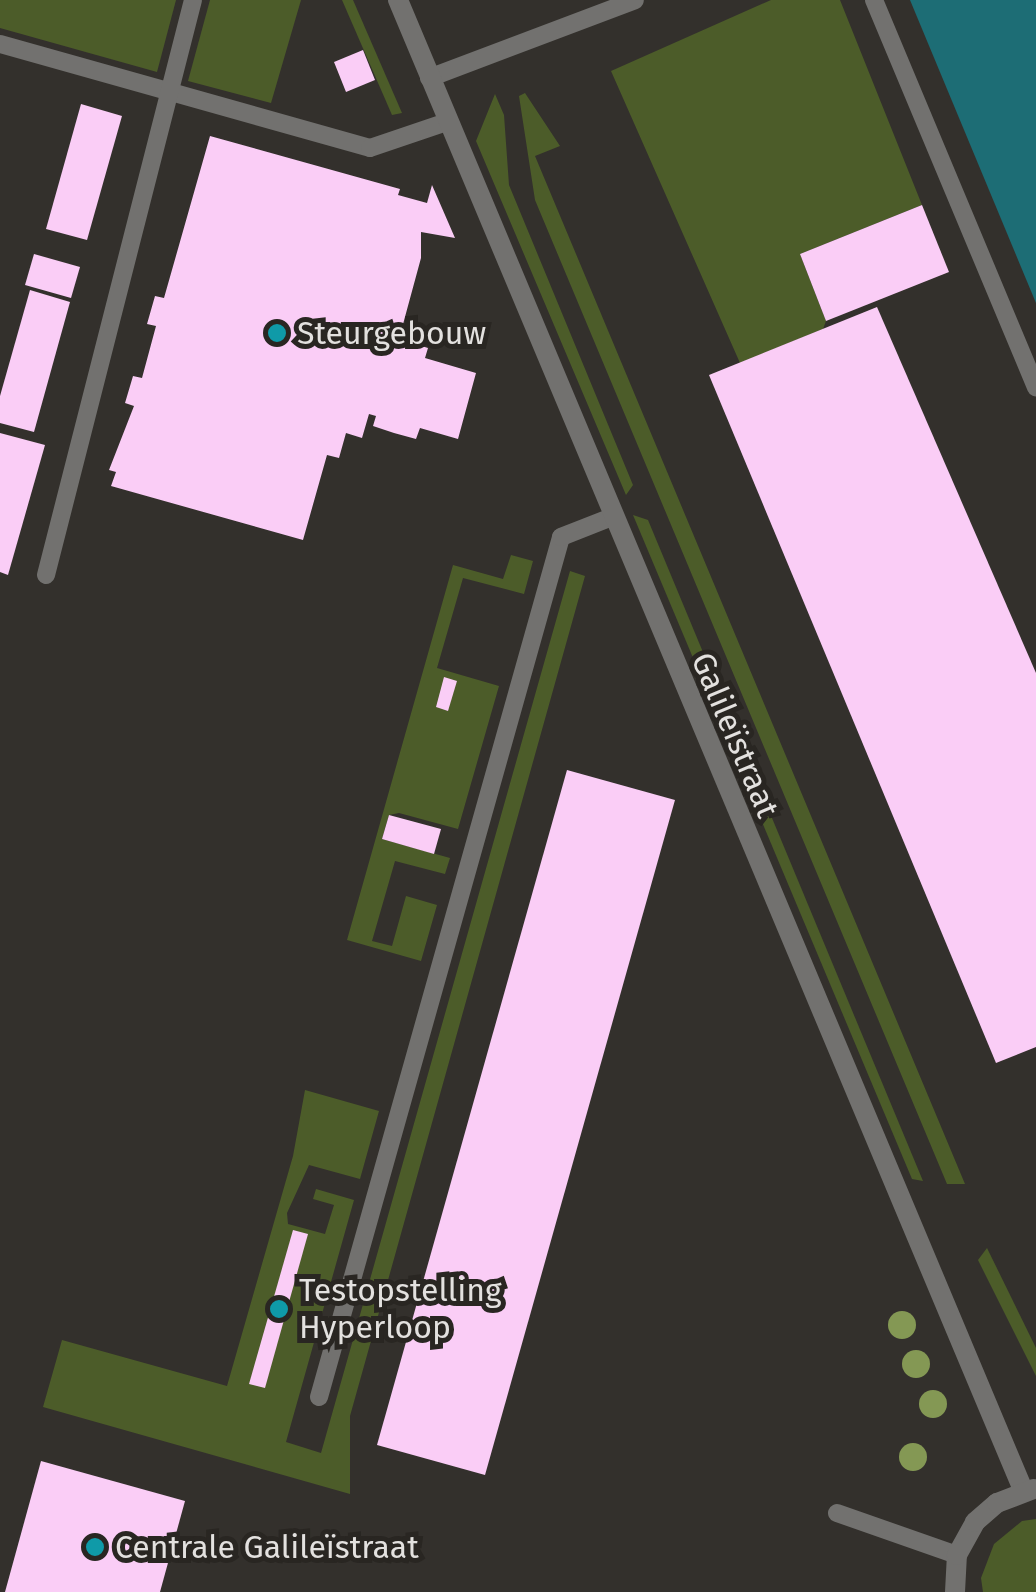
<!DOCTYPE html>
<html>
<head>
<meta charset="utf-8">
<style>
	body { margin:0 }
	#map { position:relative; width:1036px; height:1592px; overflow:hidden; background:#33302c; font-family:"Fira Sans",sans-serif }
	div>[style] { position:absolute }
	.green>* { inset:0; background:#4c5c29 }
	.water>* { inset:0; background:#1d6d75 }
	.building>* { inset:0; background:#facdf6 }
	.service>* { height:18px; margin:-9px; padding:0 9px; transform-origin:9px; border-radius:9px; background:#72716f }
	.minor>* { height:20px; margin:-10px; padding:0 10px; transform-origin:10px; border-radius:10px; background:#72716f }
	.trees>* { width:28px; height:28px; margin:-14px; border-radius:50%; background:#849854 }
	.dots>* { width:28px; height:28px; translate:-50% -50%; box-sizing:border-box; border:5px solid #292622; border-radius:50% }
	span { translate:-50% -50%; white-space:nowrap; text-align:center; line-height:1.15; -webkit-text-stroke:10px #292622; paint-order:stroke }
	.poi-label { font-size:32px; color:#e3e1df }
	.left { translate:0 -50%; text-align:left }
	.street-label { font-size:32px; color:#e3e1df }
</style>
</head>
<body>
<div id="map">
	<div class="green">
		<i style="clip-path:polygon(0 0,176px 0,157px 72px,0 28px)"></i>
		<i style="clip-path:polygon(210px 0,301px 0,271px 103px,188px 81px)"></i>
		<i style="clip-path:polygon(342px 0,353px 0,402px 113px,392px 115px)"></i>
		<i style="clip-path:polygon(771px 0,840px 0,922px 205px,800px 254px,826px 321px,823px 329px,740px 363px,611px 71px)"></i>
		<i style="clip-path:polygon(525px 93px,560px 146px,535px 156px,965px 1184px,947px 1184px,535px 200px,519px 96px)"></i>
		<i style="clip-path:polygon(495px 94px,504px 115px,509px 185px,633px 485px,626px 495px,476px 141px)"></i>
		<i style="clip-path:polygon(633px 515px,648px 520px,923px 1181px,912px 1179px)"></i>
		<i style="clip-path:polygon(511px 555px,533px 561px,524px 594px,463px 578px,437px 668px,499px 686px,458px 829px,399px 813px,389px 815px,382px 839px,450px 858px,445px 874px,395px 861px,372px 941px,392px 946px,406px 896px,437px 905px,421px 961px,347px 940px,453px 565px,503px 579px)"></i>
		<i style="clip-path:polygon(570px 571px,585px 576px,350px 1416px,350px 1494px,43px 1407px,62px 1340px,227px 1386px,293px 1156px,305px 1090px,379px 1111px,360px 1179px,309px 1165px,287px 1213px,288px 1224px,325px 1234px,334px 1205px,313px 1199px,316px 1189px,354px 1200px,286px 1442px,321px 1453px)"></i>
		<i style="clip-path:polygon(987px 1248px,1036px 1348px,1036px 1376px,978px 1260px)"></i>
		<i style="clip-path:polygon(1036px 1519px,1036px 1592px,983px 1592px,981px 1578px,994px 1544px,1022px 1521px)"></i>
	</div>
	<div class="water">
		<i style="clip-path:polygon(910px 0,1036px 0,1036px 303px)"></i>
	</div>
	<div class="building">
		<i style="clip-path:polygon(363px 50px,375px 80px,346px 92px,334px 62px)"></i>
		<i style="clip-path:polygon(81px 104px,122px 116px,87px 240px,46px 229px)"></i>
		<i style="clip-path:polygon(210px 136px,400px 189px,398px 195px,427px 203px,432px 185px,455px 238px,421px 232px,421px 258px,399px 339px,428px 348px,425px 358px,476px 373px,458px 439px,420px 428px,416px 439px,394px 433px,373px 426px,376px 416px,369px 414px,362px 438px,346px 433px,339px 458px,327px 455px,303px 540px,111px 486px,116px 472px,109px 470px,134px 406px,125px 403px,133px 376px,142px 378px,156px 326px,147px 324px,155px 296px,164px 298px)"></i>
		<i style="clip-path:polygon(922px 205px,949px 272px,826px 321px,800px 254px)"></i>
		<i style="clip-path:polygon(34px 254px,80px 267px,71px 298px,25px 285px)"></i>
		<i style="clip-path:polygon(30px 290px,70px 302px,34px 432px,0 423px,0 396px)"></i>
		<i style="clip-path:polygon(877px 307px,1036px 673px,1036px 1047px,996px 1063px,709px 375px)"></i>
		<i style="clip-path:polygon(0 433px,45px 445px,8px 575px,0 572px)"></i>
		<i style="clip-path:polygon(444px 677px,457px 681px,448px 711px,436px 707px)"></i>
		<i style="clip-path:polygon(567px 770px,675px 800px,485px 1475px,377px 1445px)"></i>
		<i style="clip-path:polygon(389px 815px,441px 829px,434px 854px,382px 839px)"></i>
		<i style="clip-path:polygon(293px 1230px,308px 1234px,265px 1388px,249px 1384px)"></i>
		<i style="clip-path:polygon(41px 1461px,185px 1501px,160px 1592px,5px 1592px)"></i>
	</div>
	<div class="service">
		<i style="left:874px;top:0;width:420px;rotate:67.3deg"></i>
		<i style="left:0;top:44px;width:384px;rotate:15.7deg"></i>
		<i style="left:370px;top:148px;width:81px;rotate:-18.7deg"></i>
		<i style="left:429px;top:78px;width:220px;rotate:-20.7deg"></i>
		<i style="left:46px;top:575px;width:593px;rotate:-75.66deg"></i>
		<i style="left:319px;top:1397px;width:893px;rotate:-74.28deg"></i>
		<i style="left:561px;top:537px;width:55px;rotate:-21.4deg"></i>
		<i style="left:837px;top:1513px;width:127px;rotate:19.3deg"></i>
	</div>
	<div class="minor">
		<i style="left:398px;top:0;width:1616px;rotate:67.24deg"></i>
		<i style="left:955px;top:1592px;width:37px;rotate:-87deg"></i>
		<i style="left:957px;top:1555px;width:38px;rotate:-61deg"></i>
		<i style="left:975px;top:1522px;width:29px;rotate:-41deg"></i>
		<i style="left:997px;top:1503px;width:39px;rotate:-21deg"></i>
	</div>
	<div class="trees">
		<i style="left:902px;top:1325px"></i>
		<i style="left:916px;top:1364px"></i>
		<i style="left:933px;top:1404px"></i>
		<i style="left:913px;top:1457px"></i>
	</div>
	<div class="dots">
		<i style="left:277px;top:333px;background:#0f9aa8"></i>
		<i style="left:279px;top:1309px;background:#0f9aa8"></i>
		<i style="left:95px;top:1547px;background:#0f9aa8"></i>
	</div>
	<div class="poi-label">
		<span class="left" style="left:297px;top:333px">Steurgebouw</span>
		<span class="left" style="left:299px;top:1309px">Testopstelling<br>Hyperloop</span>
		<span class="left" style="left:115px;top:1547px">Centrale Galileïstraat</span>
	</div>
	<div class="street-label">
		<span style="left:735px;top:735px;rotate:67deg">Galileïstraat</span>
	</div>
</div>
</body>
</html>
